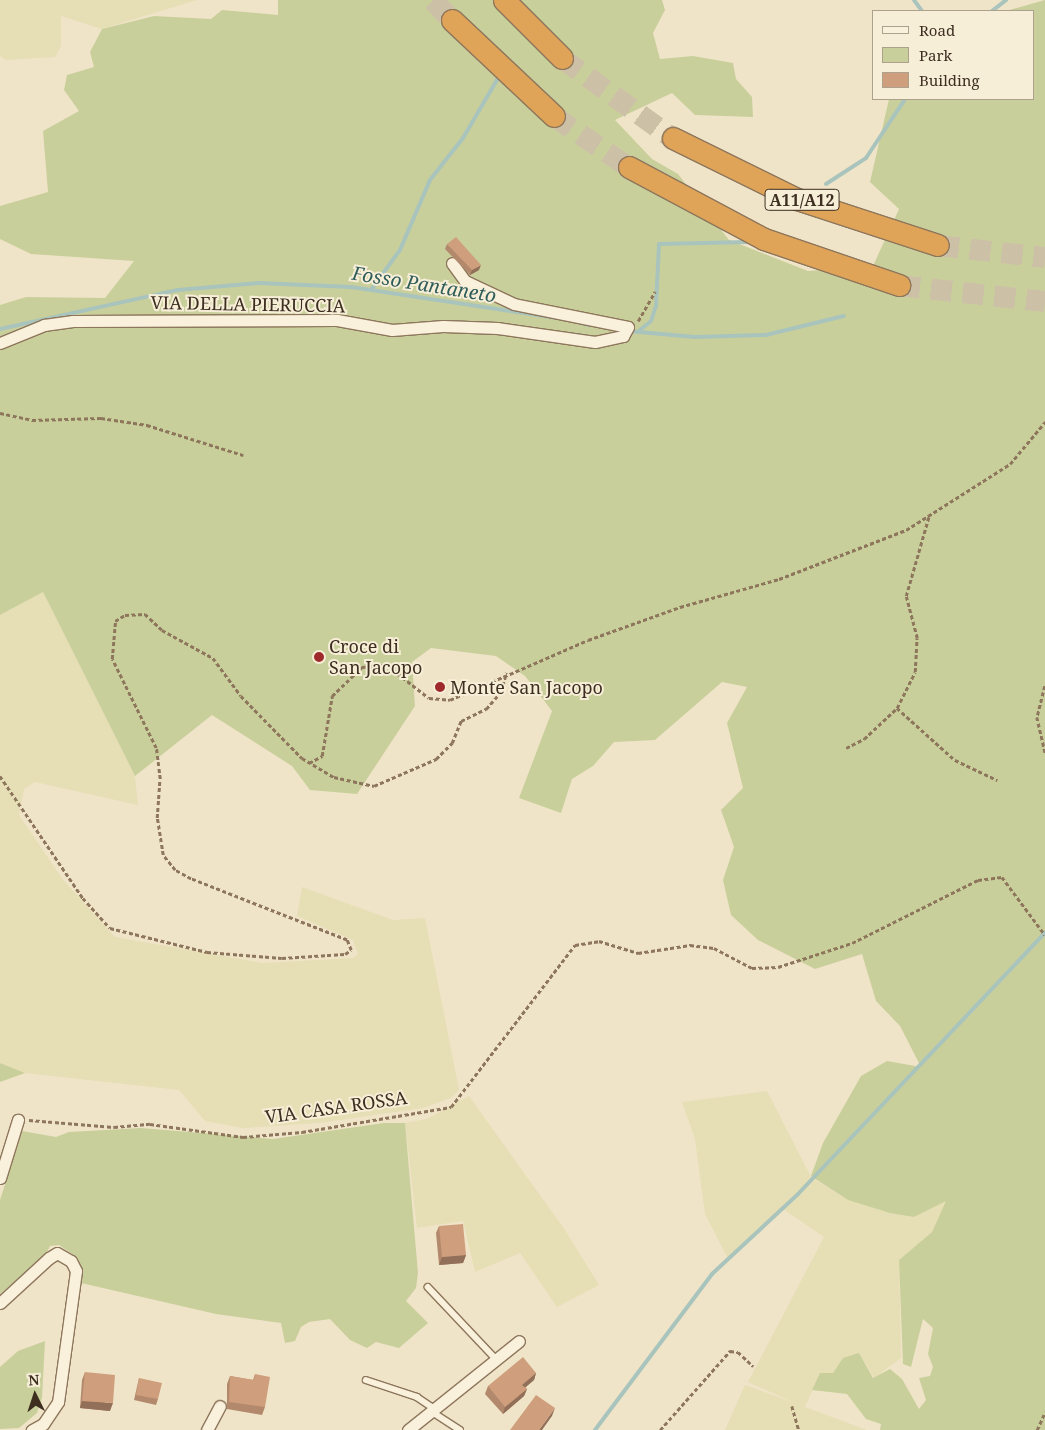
<!DOCTYPE html>
<html>
<head>
<meta charset="utf-8">
<style>
	body { margin:0 }
	#map { position:relative; width:1045px; height:1430px; overflow:hidden; background:#f0e4c8; font-family:"Noto Serif",serif }
	div>[style] { position:absolute }
	.farmland>* { inset:0; background:#e6deb5 }
	.green>* { inset:0; background:#c9cf9b }
	.stream>* { height:4px; margin:-2px; padding:0 2px; transform-origin:2px; border-radius:2px; background:#a9c4bc }
	.highway-tunnel>* { height:21px; margin-top:-10.5px; transform-origin:0; background:repeating-linear-gradient(90deg,#ccc0a6 0 21px,transparent 0 32px) }
	.path>* { height:2.5px; margin-top:-1.25px; transform-origin:0; background:repeating-linear-gradient(90deg,#8d765c 0 4px,transparent 0 6.5px) }
	.roads { filter:drop-shadow(1px 0 #8d765c) drop-shadow(-1px 0 #8d765c) drop-shadow(0 1px #8d765c) drop-shadow(0 -1px #8d765c) }
	.lane>* { height:5.5px; margin:-2.75px; padding:0 2.75px; transform-origin:2.75px; border-radius:2.75px; background:#faf1dc }
	.street>* { height:11px; margin:-5.5px; padding:0 5.5px; transform-origin:5.5px; border-radius:5.5px; background:#faf1dc }
	.highway>* { height:21px; margin:-10.5px; padding:0 10.5px; transform-origin:10.5px; border-radius:10.5px; background:#e0a458 }
	.wall>* { inset:0; background:#b2896c }
	.shaded-wall>* { inset:0; background:#916f58 }
	.building>* { inset:0; background:#cf9f7d }
	.dots>* { width:14px; height:14px; translate:-50% -50%; box-sizing:border-box; border:2px solid #f7eed8; border-radius:50% }
	span { translate:-50% -50%; white-space:nowrap; text-align:center; line-height:1.15; -webkit-text-stroke:4px #f7eed8; paint-order:stroke }
	.shield-label span { padding:1px 4px; background:#f7eed8; border:1px solid; border-radius:4px; -webkit-text-stroke-width:0 }
	.shield-label { font-size:16px; color:#3d2e20; font-weight:700 }
	.street-label { font-size:18px; color:#3d2e20 }
	.poi-label { font-size:18px; color:#3d2e20 }
	.left { translate:0 -50%; text-align:left }
	.water-label { font-size:19px; color:#2f5d5a; font-style:italic }
	.legend { position:absolute; left:872px; top:10px; width:162px; height:90px; box-sizing:border-box; background:#f7eed8; border:1px solid #ada18e; margin:0; padding:6px 9px; list-style:none; font-size:15px; color:#3d2e20 }
	.legend li { display:flex; align-items:center; gap:10px; height:25px }
	.legend b { width:25px; border:1px solid #ada18e }
	.north { position:absolute; left:10px; top:1370px; width:50px; height:50px; -webkit-text-stroke:4px #f7eed8; paint-order:stroke; rotate:356deg; font-size:14px; font-weight:700; line-height:20px; text-align:center; color:#3d2e20 }
	.north::after { content:''; display:block; margin:auto; width:18px; height:22px; background:#3d2e20; clip-path:polygon(50% 0,100% 100%,50% 72%,0 100%) }
</style>
</head>
<body>
<div id="map">
	<div class="farmland">
		<i style="clip-path:polygon(0 0,197px 0,102px 29px,61px 16px,61px 46px,55px 57px,6px 60px,0 56px)"></i>
		<i style="clip-path:polygon(43px 592px,135px 776px,138px 805px,35px 782px,24px 789px,19px 815px,64px 881px,115px 937px,263px 963px,353px 958px,358px 954px,353px 940px,297px 916px,302px 887px,393px 920px,425px 918px,459px 1090px,451px 1098px,423px 1108px,319px 1123px,243px 1128px,205px 1121px,179px 1090px,25px 1073px,0 1063px,0 615px)"></i>
		<i style="clip-path:polygon(767px 1091px,811px 1177px,848px 1200px,914px 1217px,947px 1200px,932px 1232px,899px 1260px,901px 1358px,874px 1378px,859px 1353px,833px 1373px,820px 1373px,805px 1407px,867px 1430px,725px 1430px,745px 1385px,795px 1403px,748px 1382px,824px 1237px,783px 1209px,728px 1259px,705px 1214px,695px 1139px,682px 1102px)"></i>
		<i style="clip-path:polygon(469px 1096px,565px 1230px,599px 1285px,557px 1307px,520px 1253px,475px 1272px,463px 1221px,417px 1228px,405px 1123px,427px 1119px)"></i>
	</div>
	<div class="green">
		<i style="clip-path:polygon(278px 0,662px 0,665px 10px,653px 33px,660px 59px,693px 56px,733px 63px,736px 79px,752px 97px,753px 117px,695px 115px,672px 93px,615px 120px,652px 159px,678px 174px,729px 240px,808px 271px,873px 266px,899px 209px,870px 182px,889px 99px,1034px 99px,1034px 11px,1006px 11px,1045px 0,1045px 1430px,880px 1430px,881px 1424px,866px 1419px,847px 1394px,812px 1390px,820px 1373px,833px 1373px,843px 1358px,859px 1353px,873px 1378px,890px 1369px,902px 1379px,919px 1409px,926px 1400px,919px 1378px,930px 1376px,933px 1367px,928px 1354px,933px 1328px,923px 1319px,911px 1367px,903px 1364px,899px 1260px,932px 1232px,946px 1201px,914px 1217px,890px 1213px,848px 1200px,811px 1176px,823px 1143px,861px 1076px,887px 1061px,921px 1067px,900px 1026px,876px 1001px,862px 954px,815px 969px,758px 940px,731px 915px,723px 880px,734px 847px,721px 810px,743px 788px,727px 723px,747px 687px,722px 682px,655px 740px,614px 742px,593px 766px,572px 779px,561px 813px,519px 798px,552px 711px,525px 676px,496px 656px,431px 648px,412px 662px,415px 706px,357px 794px,310px 790px,292px 766px,212px 715px,135px 776px,43px 592px,0 615px,0 305px,26px 297px,105px 298px,134px 261px,31px 254px,0 239px,0 206px,48px 192px,43px 131px,79px 111px,64px 90px,67px 75px,94px 67px,90px 52px,102px 29px,154px 16px,211px 19px,222px 10px,278px 15px)"></i>
		<i style="clip-path:polygon(0 1063px,25px 1073px,0 1082px)"></i>
		<i style="clip-path:polygon(384px 1123px,405px 1123px,418px 1273px,416px 1288px,406px 1301px,428px 1323px,399px 1348px,376px 1342px,367px 1348px,350px 1340px,330px 1319px,309px 1322px,301px 1327px,295px 1341px,285px 1343px,281px 1323px,216px 1314px,81px 1283px,78px 1258px,59px 1245px,50px 1246px,45px 1256px,0 1294px,0 1200px,22px 1131px,56px 1137px,69px 1132px,141px 1128px,273px 1139px)"></i>
		<i style="clip-path:polygon(45px 1341px,42px 1398px,37px 1413px,19px 1428px,0 1429px,0 1367px,18px 1351px)"></i>
	</div>
	<div class="stream">
		<i style="left:914px;top:0;width:14px;rotate:54deg"></i>
		<i style="left:992px;top:11px;width:18px;rotate:-38deg"></i>
		<i style="left:826px;top:184px;width:48px;rotate:-33deg"></i>
		<i style="left:866px;top:158px;width:71px;rotate:-56.5deg"></i>
		<i style="left:371px;top:290px;width:49px;rotate:-54.1deg"></i>
		<i style="left:400px;top:250px;width:76px;rotate:-66.8deg"></i>
		<i style="left:430px;top:180px;width:53px;rotate:-51.8deg"></i>
		<i style="left:463px;top:138px;width:69px;rotate:-59.7deg"></i>
		<i style="left:567px;top:319px;width:23px;rotate:15deg"></i>
		<i style="left:0;top:329px;width:182px;rotate:-12.4deg"></i>
		<i style="left:178px;top:290px;width:81px;rotate:-4.9deg"></i>
		<i style="left:259px;top:283px;width:92px;rotate:2.5deg"></i>
		<i style="left:351px;top:287px;width:208px;rotate:8.6deg"></i>
		<i style="left:640px;top:330px;width:14px;rotate:-39deg"></i>
		<i style="left:651px;top:321px;width:16px;rotate:-72deg"></i>
		<i style="left:656px;top:306px;width:62px;rotate:-87.2deg"></i>
		<i style="left:659px;top:244px;width:89px;rotate:-1.3deg"></i>
		<i style="left:628px;top:331px;width:67px;rotate:5.1deg"></i>
		<i style="left:695px;top:337px;width:71px;rotate:-1.6deg"></i>
		<i style="left:766px;top:335px;width:80px;rotate:-13.7deg"></i>
		<i style="left:595px;top:1430px;width:195px;rotate:-53.1deg"></i>
		<i style="left:712px;top:1274px;width:117px;rotate:-42.9deg"></i>
		<i style="left:798px;top:1194px;width:359px;rotate:-46.6deg"></i>
	</div>
	<div class="highway-tunnel">
		<i style="left:433px;top:0;width:28px;rotate:46deg"></i>
		<i style="left:562px;top:58px;width:137px;rotate:35.8deg"></i>
		<i style="left:554px;top:116px;width:91px;rotate:34.2deg"></i>
		<i style="left:938px;top:245px;width:108px;rotate:6.4deg"></i>
		<i style="left:899px;top:285px;width:147px;rotate:6.3deg"></i>
	</div>
	<div class="path">
		<i style="left:638px;top:321px;width:34px;rotate:-60deg"></i>
		<i style="left:0;top:413px;width:33px;rotate:12deg"></i>
		<i style="left:32px;top:420px;width:69px;rotate:-1.7deg"></i>
		<i style="left:101px;top:418px;width:47px;rotate:8.7deg"></i>
		<i style="left:147px;top:425px;width:101px;rotate:17.4deg"></i>
		<i style="left:1045px;top:686px;width:32px;rotate:104deg"></i>
		<i style="left:1037px;top:717px;width:37px;rotate:77deg"></i>
		<i style="left:897px;top:708px;width:78px;rotate:41.9deg"></i>
		<i style="left:955px;top:760px;width:47px;rotate:25.5deg"></i>
		<i style="left:846px;top:748px;width:20px;rotate:-27deg"></i>
		<i style="left:864px;top:739px;width:45px;rotate:-43.2deg"></i>
		<i style="left:897px;top:708px;width:40px;rotate:-63.4deg"></i>
		<i style="left:915px;top:672px;width:34px;rotate:-87deg"></i>
		<i style="left:917px;top:638px;width:43px;rotate:-104.7deg"></i>
		<i style="left:906px;top:596px;width:83px;rotate:-74deg"></i>
		<i style="left:309px;top:763px;width:15px;rotate:-28deg"></i>
		<i style="left:322px;top:756px;width:61px;rotate:-80.5deg"></i>
		<i style="left:332px;top:696px;width:42px;rotate:-44deg"></i>
		<i style="left:362px;top:667px;width:25px;rotate:-5deg"></i>
		<i style="left:387px;top:665px;width:53px;rotate:38.2deg"></i>
		<i style="left:429px;top:698px;width:21px;rotate:5deg"></i>
		<i style="left:450px;top:700px;width:150px;rotate:-23.5deg"></i>
		<i style="left:588px;top:640px;width:98px;rotate:-19.7deg"></i>
		<i style="left:680px;top:607px;width:103px;rotate:-15.8deg"></i>
		<i style="left:779px;top:579px;width:136px;rotate:-21.1deg"></i>
		<i style="left:906px;top:530px;width:123px;rotate:-32.4deg"></i>
		<i style="left:1010px;top:464px;width:55px;rotate:-50.2deg"></i>
		<i style="left:0;top:776px;width:148px;rotate:55.8deg"></i>
		<i style="left:83px;top:898px;width:40px;rotate:48deg"></i>
		<i style="left:110px;top:928px;width:100px;rotate:13.9deg"></i>
		<i style="left:207px;top:952px;width:75px;rotate:4.6deg"></i>
		<i style="left:282px;top:958px;width:63px;rotate:-3.6deg"></i>
		<i style="left:345px;top:954px;width:7px;rotate:-34deg"></i>
		<i style="left:351px;top:950px;width:11px;rotate:-112deg"></i>
		<i style="left:347px;top:940px;width:168px;rotate:-158.6deg"></i>
		<i style="left:191px;top:879px;width:18px;rotate:-151deg"></i>
		<i style="left:175px;top:870px;width:19px;rotate:-129deg"></i>
		<i style="left:163px;top:855px;width:37px;rotate:-99deg"></i>
		<i style="left:157px;top:818px;width:39px;rotate:-86deg"></i>
		<i style="left:160px;top:779px;width:31px;rotate:-97deg"></i>
		<i style="left:156px;top:748px;width:99px;rotate:-116.3deg"></i>
		<i style="left:112px;top:659px;width:38px;rotate:-85deg"></i>
		<i style="left:115px;top:621px;width:12px;rotate:-31deg"></i>
		<i style="left:125px;top:615px;width:20px;rotate:-3deg"></i>
		<i style="left:145px;top:614px;width:23px;rotate:43deg"></i>
		<i style="left:162px;top:630px;width:58px;rotate:28.8deg"></i>
		<i style="left:213px;top:658px;width:47px;rotate:53.6deg"></i>
		<i style="left:241px;top:696px;width:87px;rotate:45.5deg"></i>
		<i style="left:302px;top:758px;width:37px;rotate:31deg"></i>
		<i style="left:334px;top:777px;width:41px;rotate:12.7deg"></i>
		<i style="left:374px;top:786px;width:68px;rotate:-23.5deg"></i>
		<i style="left:436px;top:759px;width:23px;rotate:-45deg"></i>
		<i style="left:452px;top:743px;width:24px;rotate:-68deg"></i>
		<i style="left:461px;top:721px;width:28px;rotate:-26deg"></i>
		<i style="left:486px;top:709px;width:23px;rotate:-49deg"></i>
		<i style="left:501px;top:692px;width:20px;rotate:-75deg"></i>
		<i style="left:29px;top:1120px;width:85px;rotate:4.7deg"></i>
		<i style="left:114px;top:1127px;width:36px;rotate:-5deg"></i>
		<i style="left:150px;top:1124px;width:94px;rotate:8deg"></i>
		<i style="left:243px;top:1137px;width:59px;rotate:-4.8deg"></i>
		<i style="left:302px;top:1132px;width:151px;rotate:-9.5deg"></i>
		<i style="left:451px;top:1107px;width:204px;rotate:-52.6deg"></i>
		<i style="left:575px;top:945px;width:24px;rotate:-9deg"></i>
		<i style="left:599px;top:941px;width:41px;rotate:17.1deg"></i>
		<i style="left:638px;top:953px;width:53px;rotate:-8.7deg"></i>
		<i style="left:690px;top:945px;width:24px;rotate:7deg"></i>
		<i style="left:714px;top:948px;width:43px;rotate:27.8deg"></i>
		<i style="left:752px;top:968px;width:26px;rotate:-2deg"></i>
		<i style="left:778px;top:967px;width:78px;rotate:-18deg"></i>
		<i style="left:852px;top:943px;width:141px;rotate:-26.6deg"></i>
		<i style="left:978px;top:880px;width:24px;rotate:-7deg"></i>
		<i style="left:1002px;top:877px;width:72px;rotate:53.4deg"></i>
		<i style="left:792px;top:1406px;width:25px;rotate:74deg"></i>
		<i style="left:660px;top:1430px;width:106px;rotate:-48.5deg"></i>
		<i style="left:730px;top:1351px;width:8px;rotate:7deg"></i>
		<i style="left:738px;top:1352px;width:21px;rotate:43deg"></i>
		<i style="left:1037px;top:1430px;width:20px;rotate:-66deg"></i>
	</div>
	<div class="roads">
		<div class="lane">
			<i style="left:428px;top:1287px;width:100px;rotate:46.6deg"></i>
			<i style="left:366px;top:1380px;width:54px;rotate:18.4deg"></i>
			<i style="left:417px;top:1397px;width:22px;rotate:34deg"></i>
			<i style="left:434px;top:1413px;width:31px;rotate:33deg"></i>
		</div>
		<div class="street">
			<i style="left:0;top:343px;width:48px;rotate:-22.2deg"></i>
			<i style="left:44px;top:325px;width:29px;rotate:-8deg"></i>
			<i style="left:73px;top:321px;width:264px;rotate:-0.2deg"></i>
			<i style="left:337px;top:320px;width:56px;rotate:10.3deg"></i>
			<i style="left:392px;top:330px;width:51px;rotate:-4.5deg"></i>
			<i style="left:443px;top:326px;width:54px;rotate:2.1deg"></i>
			<i style="left:497px;top:328px;width:99px;rotate:8.1deg"></i>
			<i style="left:595px;top:342px;width:29px;rotate:-12deg"></i>
			<i style="left:623px;top:336px;width:10px;rotate:-61deg"></i>
			<i style="left:628px;top:327px;width:116px;rotate:-168.6deg"></i>
			<i style="left:514px;top:304px;width:54px;rotate:-154.9deg"></i>
			<i style="left:465px;top:281px;width:22px;rotate:-126deg"></i>
			<i style="left:0;top:1178px;width:61px;rotate:-72.8deg"></i>
			<i style="left:0;top:1303px;width:67px;rotate:-42.6deg"></i>
			<i style="left:49px;top:1258px;width:9px;rotate:-32deg"></i>
			<i style="left:57px;top:1253px;width:16px;rotate:30deg"></i>
			<i style="left:71px;top:1261px;width:11px;rotate:63deg"></i>
			<i style="left:76px;top:1271px;width:132px;rotate:97.8deg"></i>
			<i style="left:58px;top:1402px;width:27px;rotate:124deg"></i>
			<i style="left:43px;top:1424px;width:13px;rotate:151deg"></i>
			<i style="left:207px;top:1430px;width:27px;rotate:-62deg"></i>
			<i style="left:408px;top:1430px;width:142px;rotate:-38.7deg"></i>
		</div>
		<div class="highway">
			<i style="left:504px;top:0;width:82px;rotate:45deg"></i>
			<i style="left:452px;top:20px;width:140px;rotate:43.3deg"></i>
			<i style="left:673px;top:138px;width:138px;rotate:26.2deg"></i>
			<i style="left:797px;top:199px;width:148px;rotate:18.1deg"></i>
			<i style="left:629px;top:167px;width:153px;rotate:28.1deg"></i>
			<i style="left:764px;top:239px;width:143px;rotate:18.8deg"></i>
		</div>
	</div>
	<div class="wall">
		<i style="clip-path:polygon(447px 244px,479px 270px,470px 275px,445px 249px)"></i>
		<i style="clip-path:polygon(439px 1226px,466px 1255px,463px 1263px,439px 1265px,436px 1233px)"></i>
		<i style="clip-path:polygon(85px 1372px,110px 1411px,80px 1408px,82px 1380px)"></i>
		<i style="clip-path:polygon(536px 1373px,534px 1380px,525px 1387px,527px 1389px,524px 1396px,503px 1414px,485px 1394px,488px 1386px)"></i>
		<i style="clip-path:polygon(255px 1374px,265px 1407px,262px 1415px,227px 1409px,227px 1384px,230px 1376px,253px 1380px)"></i>
		<i style="clip-path:polygon(139px 1378px,158px 1399px,156px 1405px,134px 1400px)"></i>
	</div>
	<div class="shaded-wall">
		<i style="clip-path:polygon(481px 265px,479px 270px,470px 275px,472px 270px)"></i>
		<i style="clip-path:polygon(466px 1255px,463px 1263px,439px 1265px,442px 1257px)"></i>
		<i style="clip-path:polygon(536px 1373px,534px 1380px,519px 1393px,522px 1385px)"></i>
		<i style="clip-path:polygon(527px 1389px,524px 1396px,503px 1414px,505px 1407px)"></i>
		<i style="clip-path:polygon(82px 1401px,113px 1403px,110px 1411px,80px 1408px)"></i>
		<i style="clip-path:polygon(555px 1408px,552px 1416px,542px 1430px,539px 1430px)"></i>
	</div>
	<div class="building">
		<i style="clip-path:polygon(456px 237px,481px 265px,472px 270px,447px 244px)"></i>
		<i style="clip-path:polygon(463px 1224px,466px 1255px,442px 1257px,439px 1226px)"></i>
		<i style="clip-path:polygon(523px 1357px,536px 1373px,522px 1385px,527px 1389px,505px 1407px,488px 1386px)"></i>
		<i style="clip-path:polygon(85px 1372px,115px 1375px,113px 1403px,82px 1401px)"></i>
		<i style="clip-path:polygon(255px 1374px,270px 1377px,265px 1407px,229px 1402px,230px 1376px,254px 1380px)"></i>
		<i style="clip-path:polygon(139px 1378px,162px 1383px,158px 1399px,136px 1395px)"></i>
		<i style="clip-path:polygon(536px 1395px,555px 1408px,539px 1430px,510px 1430px)"></i>
	</div>
	<div class="dots">
		<i style="left:319px;top:657px;background:#9e2a2b"></i>
		<i style="left:440px;top:687px;background:#9e2a2b"></i>
	</div>
	<div class="shield-label">
		<span style="left:802px;top:200px">A11/A12</span>
	</div>
	<div class="street-label">
		<span style="left:248px;top:304px;rotate:1deg">VIA DELLA PIERUCCIA</span>
		<span style="left:336px;top:1107px;rotate:-8deg">VIA CASA ROSSA</span>
	</div>
	<div class="poi-label">
		<span class="left" style="left:329px;top:657px">Croce di<br>San Jacopo</span>
		<span class="left" style="left:450px;top:687px">Monte San Jacopo</span>
	</div>
	<div class="water-label">
		<span style="left:424px;top:285px;rotate:9deg">Fosso Pantaneto</span>
	</div>
	<ul class="legend">
	<li><b style="height:6px;background:#faf1dc"></b>Road</li>
	<li><b style="height:14px;background:#c9cf9b"></b>Park</li>
	<li><b style="height:14px;background:#cf9f7d"></b>Building</li>
	</ul>
	<div class="north">N</div>
</div>
</body>
</html>
